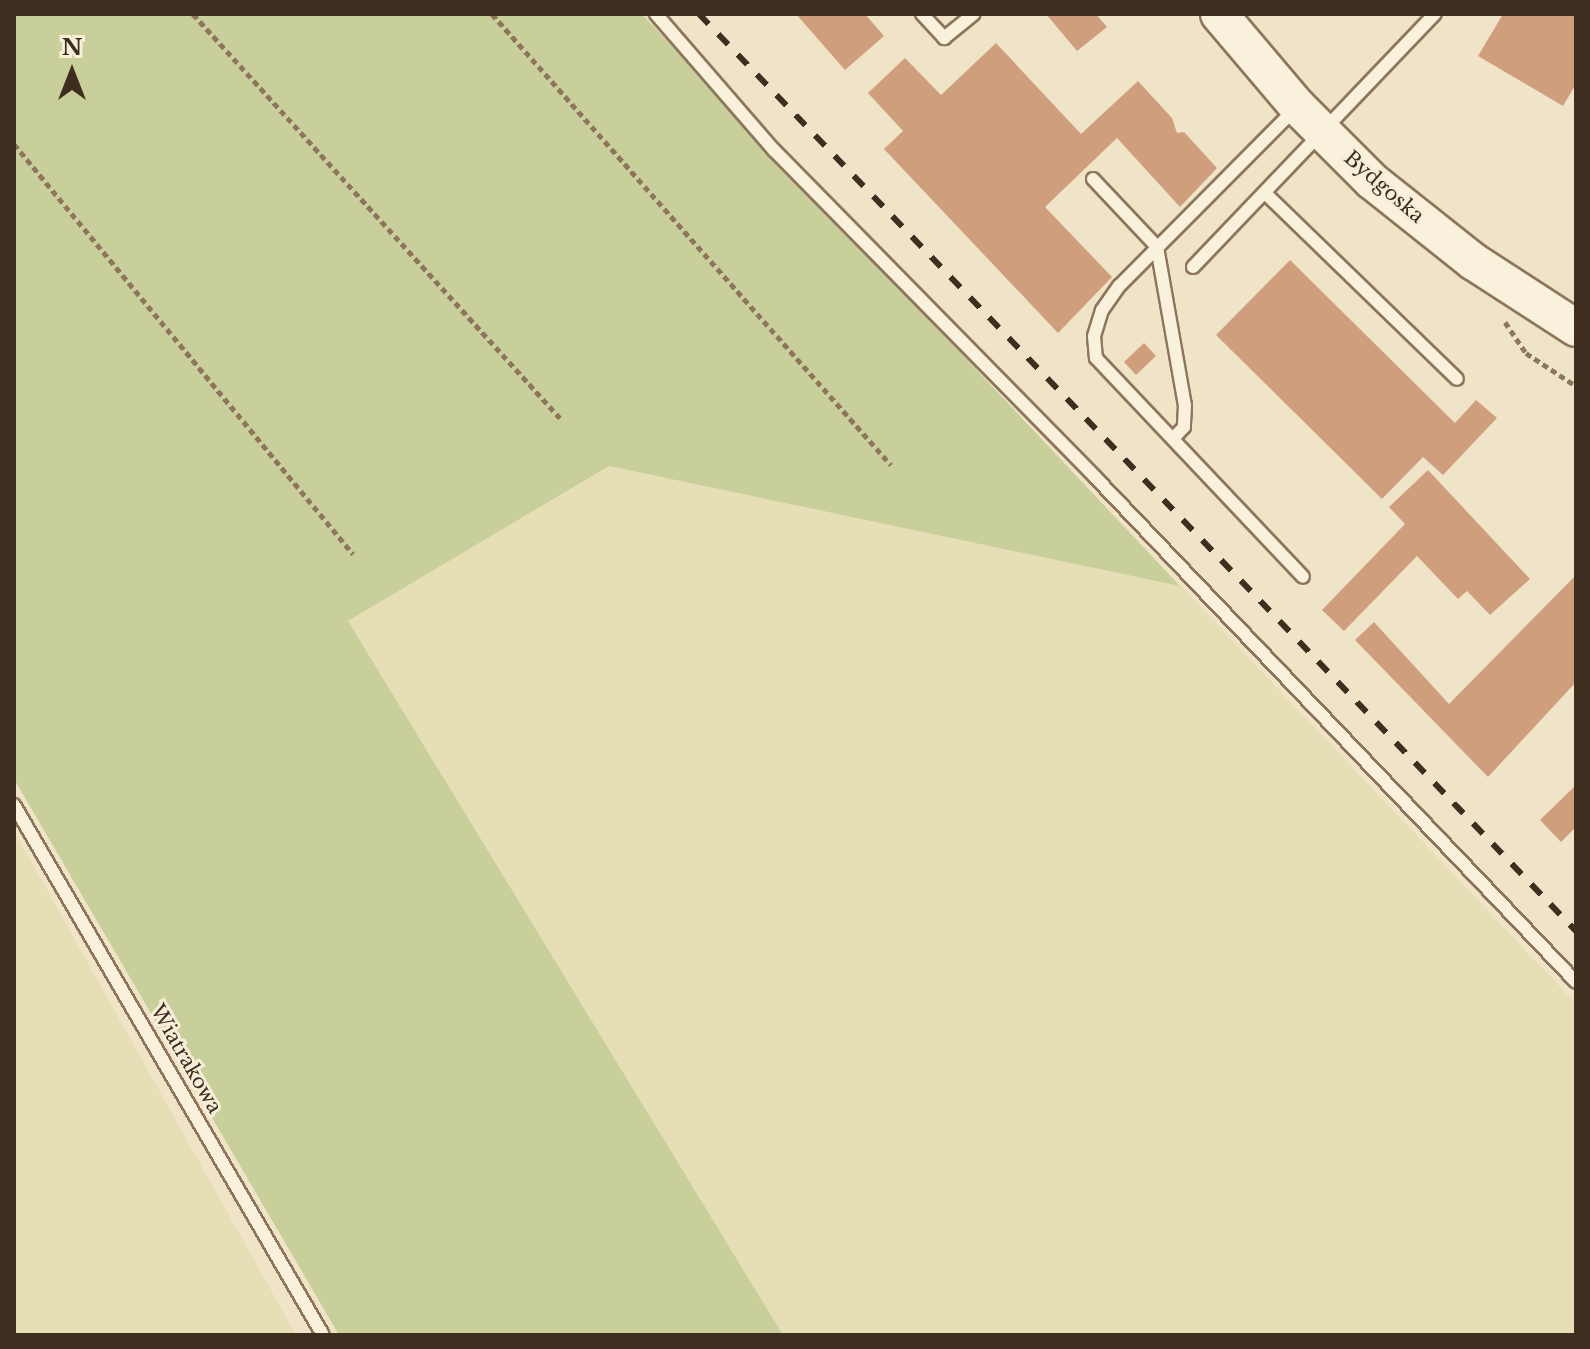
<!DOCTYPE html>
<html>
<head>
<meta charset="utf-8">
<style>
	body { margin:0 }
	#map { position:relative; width:1590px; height:1349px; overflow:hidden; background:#f0e4c8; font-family:"Libre Baskerville",serif }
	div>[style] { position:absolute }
	.farmland>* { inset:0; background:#e6deb5 }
	.green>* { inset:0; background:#c9cf9b }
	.building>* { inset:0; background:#cf9f7d }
	.path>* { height:5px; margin-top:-2.5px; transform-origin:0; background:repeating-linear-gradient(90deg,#8d765c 0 6px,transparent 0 10px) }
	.roads { filter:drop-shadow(2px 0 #8d765c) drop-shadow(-2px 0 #8d765c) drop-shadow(0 2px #8d765c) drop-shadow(0 -2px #8d765c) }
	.lane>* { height:12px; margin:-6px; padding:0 6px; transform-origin:6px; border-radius:6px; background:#faf1dc }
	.secondary>* { height:36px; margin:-18px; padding:0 18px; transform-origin:18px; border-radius:18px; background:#faf1dc }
	.rail>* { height:6px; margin-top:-3px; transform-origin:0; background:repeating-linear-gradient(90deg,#3d2e20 0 14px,transparent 0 28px) }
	span { translate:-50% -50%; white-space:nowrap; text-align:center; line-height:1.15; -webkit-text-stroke:6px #f7eed8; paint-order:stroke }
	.street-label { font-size:20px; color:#3d2e20 }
	.frame { position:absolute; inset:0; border:16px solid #3d2e20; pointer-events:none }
	.north { position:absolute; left:32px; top:32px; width:80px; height:80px; -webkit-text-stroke:6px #f7eed8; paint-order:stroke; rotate:0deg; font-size:22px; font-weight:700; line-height:32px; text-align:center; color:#3d2e20 }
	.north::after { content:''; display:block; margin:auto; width:28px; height:36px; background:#3d2e20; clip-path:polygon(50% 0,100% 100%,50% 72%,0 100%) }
</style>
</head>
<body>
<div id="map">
	<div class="farmland">
		<i style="clip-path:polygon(609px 466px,1181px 586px,1576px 1004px,1576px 1335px,783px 1335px,348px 621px)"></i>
		<i style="clip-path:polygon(14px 831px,296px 1335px,14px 1335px)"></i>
	</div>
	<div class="green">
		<i style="clip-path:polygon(14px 14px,642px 14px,1180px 586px,609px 466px,348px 621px,783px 1335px,339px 1335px,14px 779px)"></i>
	</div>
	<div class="building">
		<i style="clip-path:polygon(796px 14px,865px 14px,884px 36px,845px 70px)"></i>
		<i style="clip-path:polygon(1046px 14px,1096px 14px,1107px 27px,1077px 51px)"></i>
		<i style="clip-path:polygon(1503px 14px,1576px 14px,1576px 84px,1563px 106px,1478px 56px)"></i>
		<i style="clip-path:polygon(996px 43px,1081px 134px,1138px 81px,1172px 118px,1177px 133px,1184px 132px,1217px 168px,1180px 207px,1117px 138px,1045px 207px,1112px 277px,1058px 333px,884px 149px,903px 131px,868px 93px,905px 58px,941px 95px)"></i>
		<i style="clip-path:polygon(1290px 260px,1455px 423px,1476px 400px,1497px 418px,1443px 475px,1423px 457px,1382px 499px,1216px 335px)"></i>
		<i style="clip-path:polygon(1144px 343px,1156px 356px,1136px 375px,1124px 362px)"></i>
		<i style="clip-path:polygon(1428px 470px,1530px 579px,1490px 615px,1467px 591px,1458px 599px,1417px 556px,1344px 631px,1322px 610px,1405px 524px,1389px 507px)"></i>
		<i style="clip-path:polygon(1576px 575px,1576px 682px,1488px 777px,1355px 640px,1374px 622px,1449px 704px)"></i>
		<i style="clip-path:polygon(1576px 785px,1576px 827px,1561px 842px,1540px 820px)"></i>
	</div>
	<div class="path">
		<i style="left:193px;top:14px;width:546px;rotate:47.75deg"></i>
		<i style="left:492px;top:14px;width:602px;rotate:48.5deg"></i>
		<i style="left:14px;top:144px;width:532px;rotate:50.42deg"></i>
		<i style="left:1505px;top:322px;width:37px;rotate:56deg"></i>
		<i style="left:1526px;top:353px;width:60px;rotate:33.4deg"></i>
	</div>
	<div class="roads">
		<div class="lane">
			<i style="left:656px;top:14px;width:180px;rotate:49.1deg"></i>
			<i style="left:774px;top:150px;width:458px;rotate:45.5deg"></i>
			<i style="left:1095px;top:477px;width:697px;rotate:46.39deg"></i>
			<i style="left:922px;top:14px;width:33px;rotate:47deg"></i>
			<i style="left:944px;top:38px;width:38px;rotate:-39deg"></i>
			<i style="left:1295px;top:109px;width:250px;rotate:134.8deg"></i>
			<i style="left:1119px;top:286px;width:29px;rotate:125deg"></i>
			<i style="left:1102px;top:310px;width:27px;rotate:107deg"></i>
			<i style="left:1094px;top:336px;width:22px;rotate:85deg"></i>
			<i style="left:1096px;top:358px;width:301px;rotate:46.6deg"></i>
			<i style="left:1093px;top:179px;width:93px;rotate:46.7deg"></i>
			<i style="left:1157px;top:247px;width:160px;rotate:80deg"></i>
			<i style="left:1185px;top:405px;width:22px;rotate:93deg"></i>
			<i style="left:1184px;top:427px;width:16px;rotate:133deg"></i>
			<i style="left:1265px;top:193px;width:267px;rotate:44.1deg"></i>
			<i style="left:1193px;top:267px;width:350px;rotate:-46.3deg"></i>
			<i style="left:14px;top:805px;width:613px;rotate:59.76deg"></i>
		</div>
		<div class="secondary">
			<i style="left:1219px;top:14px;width:121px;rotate:49.7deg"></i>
			<i style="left:1297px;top:106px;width:106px;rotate:45deg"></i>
			<i style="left:1372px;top:181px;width:130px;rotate:38.5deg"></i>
			<i style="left:1474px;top:262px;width:121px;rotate:32.9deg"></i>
		</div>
	</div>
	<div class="rail">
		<i style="left:699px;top:14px;width:1269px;rotate:46.28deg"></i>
	</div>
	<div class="street-label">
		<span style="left:1384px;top:187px;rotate:41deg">Bydgoska</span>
		<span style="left:186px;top:1059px;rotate:60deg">Wiatrakowa</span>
	</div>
	<div class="frame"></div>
	<div class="north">N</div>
</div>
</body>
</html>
